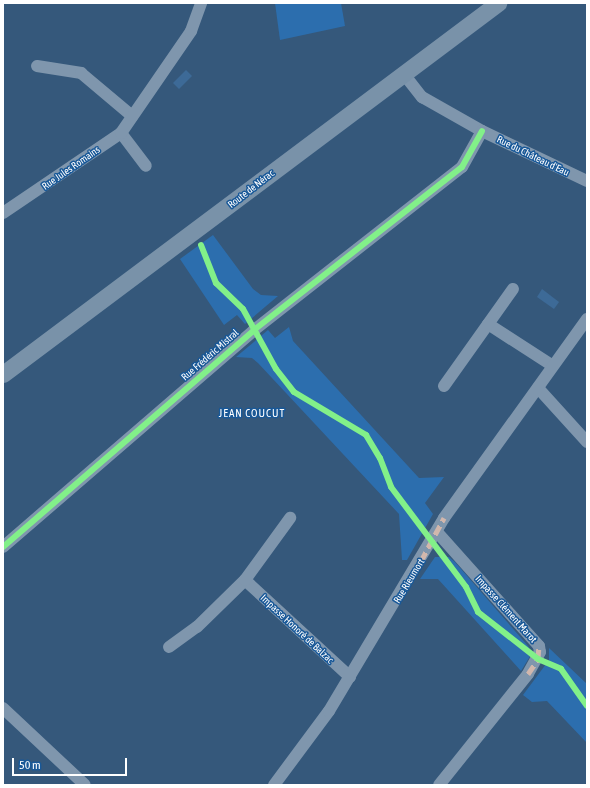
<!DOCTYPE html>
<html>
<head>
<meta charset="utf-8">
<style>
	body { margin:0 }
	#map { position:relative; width:590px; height:788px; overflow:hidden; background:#35587b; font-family:"Asap Condensed",sans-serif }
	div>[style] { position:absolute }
	.green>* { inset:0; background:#2c6eae }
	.water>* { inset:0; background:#3d6a97 }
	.minor>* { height:12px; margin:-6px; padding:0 6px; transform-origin:6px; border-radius:6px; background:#7f96ad }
	.secondary>* { height:17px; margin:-8.5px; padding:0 8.5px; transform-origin:8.5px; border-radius:8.5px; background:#7992a9 }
	.quiet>* { height:5px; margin-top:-2.5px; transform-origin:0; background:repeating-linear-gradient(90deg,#d1b7ad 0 10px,transparent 0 15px) }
	.cycleway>* { height:6px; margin:-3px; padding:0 3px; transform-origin:3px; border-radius:3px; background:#82f089 }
	span { translate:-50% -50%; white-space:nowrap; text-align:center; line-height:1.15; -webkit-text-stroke:3px #185898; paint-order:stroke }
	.street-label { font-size:10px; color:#fff }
	.neighbourhood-label { font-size:11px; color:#fff; letter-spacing:1px }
	.frame { position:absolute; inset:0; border:4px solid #fff; pointer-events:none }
	.scale { position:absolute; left:12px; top:758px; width:115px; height:18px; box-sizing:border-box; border:2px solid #fff; border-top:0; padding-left:5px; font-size:12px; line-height:14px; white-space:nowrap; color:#fff; -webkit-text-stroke:3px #185898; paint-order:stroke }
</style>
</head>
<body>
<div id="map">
	<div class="green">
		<i style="clip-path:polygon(275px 3px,341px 3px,345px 26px,280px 40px)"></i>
		<i style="clip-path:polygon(213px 235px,253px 289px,261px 295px,278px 296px,245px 324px,237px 315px,224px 325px,180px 259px)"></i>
		<i style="clip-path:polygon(289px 327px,293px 341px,419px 478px,444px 477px,425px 503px,433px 514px,407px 560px,402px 560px,399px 514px,258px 363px,252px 358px,236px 357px,268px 330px,275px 338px)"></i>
		<i style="clip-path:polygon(435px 557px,449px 557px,455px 562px,528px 646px,532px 653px,521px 671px,438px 579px,420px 579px)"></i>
		<i style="clip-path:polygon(549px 648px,587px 684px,587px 743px,547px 701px,532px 702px,523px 695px,549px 660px)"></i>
	</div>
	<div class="water">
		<i style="clip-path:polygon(186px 70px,192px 76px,179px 89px,173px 83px)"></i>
		<i style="clip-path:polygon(542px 289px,559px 302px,554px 309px,537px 297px)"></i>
	</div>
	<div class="minor">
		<i style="left:37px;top:66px;width:45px;rotate:9deg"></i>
		<i style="left:81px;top:73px;width:67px;rotate:40.1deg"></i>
		<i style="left:403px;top:73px;width:31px;rotate:52deg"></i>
		<i style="left:422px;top:97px;width:69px;rotate:29.5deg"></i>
		<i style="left:482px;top:131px;width:116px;rotate:25.5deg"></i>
		<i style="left:121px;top:133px;width:41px;rotate:52.9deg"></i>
		<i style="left:3px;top:213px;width:143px;rotate:-34.1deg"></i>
		<i style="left:121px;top:133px;width:124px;rotate:-55.5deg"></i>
		<i style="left:191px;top:31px;width:30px;rotate:-70deg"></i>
		<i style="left:488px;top:324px;width:77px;rotate:32.9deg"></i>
		<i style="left:444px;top:386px;width:119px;rotate:-54.6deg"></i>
		<i style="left:538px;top:388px;width:73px;rotate:47.8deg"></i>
		<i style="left:437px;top:532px;width:153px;rotate:48.2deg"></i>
		<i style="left:539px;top:646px;width:6px;rotate:81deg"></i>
		<i style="left:540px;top:652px;width:25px;rotate:119deg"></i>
		<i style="left:528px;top:674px;width:142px;rotate:128.7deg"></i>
		<i style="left:3px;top:547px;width:332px;rotate:-40.8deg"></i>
		<i style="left:254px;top:330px;width:264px;rotate:-38.1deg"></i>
		<i style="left:462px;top:167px;width:41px;rotate:-60.9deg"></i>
		<i style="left:245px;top:580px;width:143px;rotate:42.7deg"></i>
		<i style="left:169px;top:647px;width:34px;rotate:-36deg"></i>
		<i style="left:197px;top:627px;width:67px;rotate:-44.4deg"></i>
		<i style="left:245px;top:580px;width:77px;rotate:-54deg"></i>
		<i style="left:3px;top:708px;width:112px;rotate:43.2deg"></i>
		<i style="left:274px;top:785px;width:92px;rotate:-53.4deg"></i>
		<i style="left:329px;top:711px;width:225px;rotate:-59.2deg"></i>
		<i style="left:444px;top:518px;width:245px;rotate:-54.3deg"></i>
	</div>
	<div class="secondary">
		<i style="left:3px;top:374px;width:619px;rotate:-36.85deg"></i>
	</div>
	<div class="quiet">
		<i style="left:421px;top:561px;width:49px;rotate:-61.9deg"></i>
		<i style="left:528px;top:674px;width:18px;rotate:-56deg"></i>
		<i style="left:538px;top:659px;width:13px;rotate:-86deg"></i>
	</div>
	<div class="cycleway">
		<i style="left:201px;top:245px;width:41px;rotate:68.5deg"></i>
		<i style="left:216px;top:283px;width:37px;rotate:44deg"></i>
		<i style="left:243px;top:309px;width:68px;rotate:61.2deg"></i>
		<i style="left:276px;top:369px;width:29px;rotate:52deg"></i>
		<i style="left:294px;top:392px;width:84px;rotate:30.8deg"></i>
		<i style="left:366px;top:435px;width:27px;rotate:59deg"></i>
		<i style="left:380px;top:458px;width:31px;rotate:69deg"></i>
		<i style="left:391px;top:487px;width:125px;rotate:53.1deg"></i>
		<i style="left:466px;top:587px;width:28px;rotate:64deg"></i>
		<i style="left:478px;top:612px;width:76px;rotate:38.1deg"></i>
		<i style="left:538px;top:659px;width:25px;rotate:23deg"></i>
		<i style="left:561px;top:669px;width:45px;rotate:54.9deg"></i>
		<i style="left:3px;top:547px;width:332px;rotate:-40.8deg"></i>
		<i style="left:254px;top:330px;width:264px;rotate:-38.1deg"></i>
		<i style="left:462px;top:167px;width:41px;rotate:-60.9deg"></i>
	</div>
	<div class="street-label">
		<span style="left:533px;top:156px;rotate:26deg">Rue du Château d'Eau</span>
		<span style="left:71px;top:168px;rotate:-35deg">Rue Jules Romains</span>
		<span style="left:251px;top:189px;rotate:-38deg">Route de Nérac</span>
		<span style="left:210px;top:355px;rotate:-41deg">Rue Frédéric Mistral</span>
		<span style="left:409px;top:581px;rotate:-59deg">Rue Rieumort</span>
		<span style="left:506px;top:609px;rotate:48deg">Impasse Clément Marot</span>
		<span style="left:297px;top:629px;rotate:43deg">Impasse Honoré de Balzac</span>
	</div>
	<div class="neighbourhood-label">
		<span style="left:252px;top:413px">JEAN COUCUT</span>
	</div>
	<div class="frame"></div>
	<div class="scale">50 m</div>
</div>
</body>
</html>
